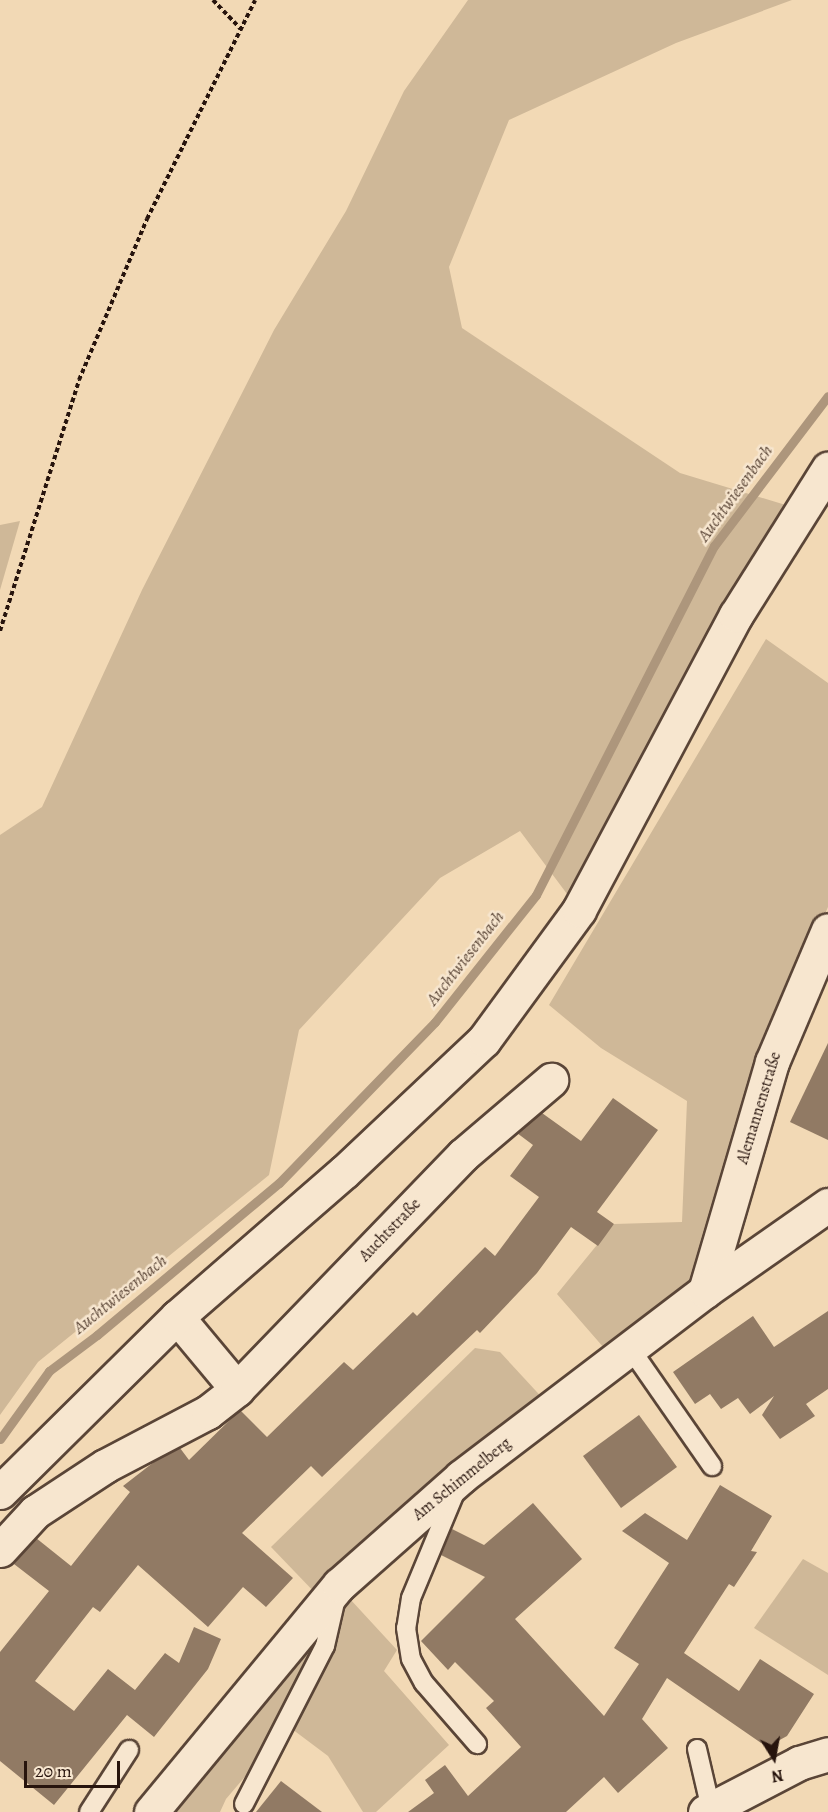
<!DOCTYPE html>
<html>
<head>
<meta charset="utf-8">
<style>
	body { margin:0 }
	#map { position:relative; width:828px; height:1812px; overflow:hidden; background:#f2d9b5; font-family:Alegreya,serif }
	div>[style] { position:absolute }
	.green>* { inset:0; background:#cfb898 }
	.stream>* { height:9px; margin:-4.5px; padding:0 4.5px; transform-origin:4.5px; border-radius:4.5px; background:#ad967c }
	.building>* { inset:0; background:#917a64 }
	.path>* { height:4px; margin-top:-2px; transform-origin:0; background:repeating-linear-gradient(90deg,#27140d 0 4.5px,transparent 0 7.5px) }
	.roads { filter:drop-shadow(2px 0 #5a4537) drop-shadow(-2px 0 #5a4537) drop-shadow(0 2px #5a4537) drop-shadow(0 -2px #5a4537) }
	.lane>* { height:18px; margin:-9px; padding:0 9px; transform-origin:9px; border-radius:9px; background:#f7e6cf }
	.street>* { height:33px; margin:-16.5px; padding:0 16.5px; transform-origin:16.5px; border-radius:16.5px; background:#f7e6cf }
	.secondary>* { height:33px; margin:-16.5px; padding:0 16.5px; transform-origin:16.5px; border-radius:16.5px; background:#f7e6cf }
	span { translate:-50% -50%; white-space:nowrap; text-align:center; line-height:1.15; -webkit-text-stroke:5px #f7e6cf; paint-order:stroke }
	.street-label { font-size:16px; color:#27140d }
	.water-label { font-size:18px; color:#5d4839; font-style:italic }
	.north { position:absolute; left:744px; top:1728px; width:60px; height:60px; -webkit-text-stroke:4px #f7e6cf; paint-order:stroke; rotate:169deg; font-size:16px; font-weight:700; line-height:24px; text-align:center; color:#27140d }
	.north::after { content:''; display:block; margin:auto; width:21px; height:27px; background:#27140d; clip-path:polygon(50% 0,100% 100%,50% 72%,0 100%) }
	.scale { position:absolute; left:24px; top:1761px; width:96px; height:27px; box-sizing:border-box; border:3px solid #27140d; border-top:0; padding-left:8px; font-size:18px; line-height:21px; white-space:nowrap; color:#27140d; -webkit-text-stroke:4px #f7e6cf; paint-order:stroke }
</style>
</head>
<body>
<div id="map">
	<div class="green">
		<i style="clip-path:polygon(468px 0,792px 0,676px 43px,509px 120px,449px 267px,462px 328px,680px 473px,802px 510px,579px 910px,520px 831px,440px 878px,299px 1030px,269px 1175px,38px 1362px,0 1415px,0 835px,42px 807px,142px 590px,274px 330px,346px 211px,404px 91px)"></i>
		<i style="clip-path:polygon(20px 521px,0 590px,0 525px)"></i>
		<i style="clip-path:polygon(766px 639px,828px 683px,828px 907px,761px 1058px,697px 1289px,611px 1356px,557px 1294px,614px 1224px,682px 1222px,687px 1101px,601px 1048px,549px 1005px)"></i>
		<i style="clip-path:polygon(475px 1348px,500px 1352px,548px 1404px,319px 1597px,271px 1547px)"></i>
		<i style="clip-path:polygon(803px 1559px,828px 1573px,828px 1675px,754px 1628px)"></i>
		<i style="clip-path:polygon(350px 1599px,397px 1650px,384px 1671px,449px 1745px,376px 1812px,363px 1812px,328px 1756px,288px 1726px,226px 1799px,220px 1812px,174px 1812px,227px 1739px)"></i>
	</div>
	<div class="stream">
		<i style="left:0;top:1439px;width:84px;rotate:-54.2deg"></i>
		<i style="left:49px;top:1371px;width:60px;rotate:-36.9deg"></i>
		<i style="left:97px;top:1335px;width:237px;rotate:-39.9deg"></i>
		<i style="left:279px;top:1183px;width:224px;rotate:-45.9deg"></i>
		<i style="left:435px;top:1022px;width:162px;rotate:-51.5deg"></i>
		<i style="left:536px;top:895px;width:392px;rotate:-63deg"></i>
		<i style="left:714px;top:546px;width:188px;rotate:-52.8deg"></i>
	</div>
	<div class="building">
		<i style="clip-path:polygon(828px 1043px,828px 1140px,790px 1122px)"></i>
		<i style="clip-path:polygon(613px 1098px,658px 1130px,597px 1212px,614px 1224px,598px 1246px,571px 1227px,537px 1273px,480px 1333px,477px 1330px,322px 1477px,311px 1466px,242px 1533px,293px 1578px,266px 1607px,243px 1587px,208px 1627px,138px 1565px,100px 1612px,93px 1607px,35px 1681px,74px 1711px,108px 1669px,135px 1690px,165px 1653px,179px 1663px,194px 1627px,221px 1639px,208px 1669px,154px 1737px,127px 1715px,54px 1805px,0 1761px,0 1652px,49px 1591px,14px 1564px,36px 1538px,71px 1566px,130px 1492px,123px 1486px,154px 1462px,180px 1448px,189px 1460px,240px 1410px,267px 1437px,344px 1362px,353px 1370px,413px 1312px,417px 1316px,485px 1247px,495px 1256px,539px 1197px,510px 1176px,533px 1145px,517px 1133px,542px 1113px,581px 1141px)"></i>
		<i style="clip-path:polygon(828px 1311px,828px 1389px,806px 1404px,815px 1416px,780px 1439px,762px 1415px,774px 1396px,750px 1414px,738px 1398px,721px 1409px,710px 1394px,695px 1404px,673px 1372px,753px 1316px,774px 1347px)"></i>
		<i style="clip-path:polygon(639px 1415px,677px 1467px,621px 1508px,583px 1456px)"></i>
		<i style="clip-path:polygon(720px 1485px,772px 1516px,751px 1551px,757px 1552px,734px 1587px,729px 1584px,684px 1653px,739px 1691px,760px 1659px,814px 1694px,787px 1736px,767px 1747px,667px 1678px,642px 1719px,668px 1748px,618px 1793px,604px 1777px,566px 1812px,408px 1812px,434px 1793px,425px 1780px,445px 1765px,468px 1796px,521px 1747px,486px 1708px,494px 1701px,455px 1662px,448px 1670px,421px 1641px,485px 1577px,441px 1555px,452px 1529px,484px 1545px,533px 1503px,582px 1559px,515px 1619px,604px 1716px,639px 1664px,614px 1648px,669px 1563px,622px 1531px,645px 1513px,687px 1540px)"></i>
		<i style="clip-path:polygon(281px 1781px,322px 1812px,256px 1812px)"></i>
	</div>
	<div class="path">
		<i style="left:213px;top:0;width:40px;rotate:46deg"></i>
		<i style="left:0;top:631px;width:263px;rotate:-72.5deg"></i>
		<i style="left:79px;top:380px;width:175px;rotate:-67.1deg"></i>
		<i style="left:147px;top:219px;width:244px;rotate:-63.7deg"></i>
	</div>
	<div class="roads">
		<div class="lane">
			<i style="left:630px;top:1348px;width:144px;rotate:55.2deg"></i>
			<i style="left:456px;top:1490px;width:117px;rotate:112.6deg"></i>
			<i style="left:411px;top:1598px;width:30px;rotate:99deg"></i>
			<i style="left:406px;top:1628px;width:31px;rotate:81deg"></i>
			<i style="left:411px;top:1659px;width:27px;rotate:62deg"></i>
			<i style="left:424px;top:1683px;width:81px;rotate:49deg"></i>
			<i style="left:697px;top:1749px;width:62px;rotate:76.9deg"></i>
			<i style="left:244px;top:1804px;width:178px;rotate:-62.9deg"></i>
			<i style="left:325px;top:1646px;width:49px;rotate:-77.1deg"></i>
			<i style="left:89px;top:1812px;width:74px;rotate:-57.2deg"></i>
		</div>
		<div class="street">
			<i style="left:705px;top:1291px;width:239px;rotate:-73.7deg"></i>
			<i style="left:772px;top:1062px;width:143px;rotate:-67deg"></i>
			<i style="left:177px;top:1317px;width:94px;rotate:50.2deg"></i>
			<i style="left:0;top:1550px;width:52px;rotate:-47.4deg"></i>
			<i style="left:35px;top:1512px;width:84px;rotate:-33.3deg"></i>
			<i style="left:105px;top:1466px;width:116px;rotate:-27.7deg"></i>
			<i style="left:208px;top:1412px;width:37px;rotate:-38deg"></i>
			<i style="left:237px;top:1389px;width:325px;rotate:-46deg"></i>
			<i style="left:463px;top:1155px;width:116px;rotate:-40.4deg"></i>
			<i style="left:151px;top:1812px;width:295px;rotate:-50.4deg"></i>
			<i style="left:339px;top:1585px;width:163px;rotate:-41.5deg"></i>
			<i style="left:461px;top:1477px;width:307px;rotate:-37.3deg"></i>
			<i style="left:705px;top:1291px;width:150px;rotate:-35deg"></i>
			<i style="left:705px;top:1812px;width:106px;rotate:-27.5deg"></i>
			<i style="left:799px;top:1763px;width:30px;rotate:-17deg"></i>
		</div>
		<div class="secondary">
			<i style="left:0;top:1492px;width:249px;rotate:-44.7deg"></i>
			<i style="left:177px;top:1317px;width:221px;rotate:-41deg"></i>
			<i style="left:344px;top:1172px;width:192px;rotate:-43.3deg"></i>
			<i style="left:484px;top:1040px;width:161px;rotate:-53.8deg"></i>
			<i style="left:579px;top:910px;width:334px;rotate:-62deg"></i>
			<i style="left:736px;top:615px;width:173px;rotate:-57.8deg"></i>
		</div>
	</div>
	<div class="street-label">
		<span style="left:759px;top:1108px;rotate:-73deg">Alemannenstraße</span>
		<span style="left:390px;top:1230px;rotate:-46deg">Auchtstraße</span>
		<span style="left:462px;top:1479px;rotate:-39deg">Am Schimmelberg</span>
	</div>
	<div class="water-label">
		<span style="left:735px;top:493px;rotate:-54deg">Auchtwiesenbach</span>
		<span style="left:465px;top:958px;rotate:-52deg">Auchtwiesenbach</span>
		<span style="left:120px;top:1294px;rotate:-39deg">Auchtwiesenbach</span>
	</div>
	<div class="north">N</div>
	<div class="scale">20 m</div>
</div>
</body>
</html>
